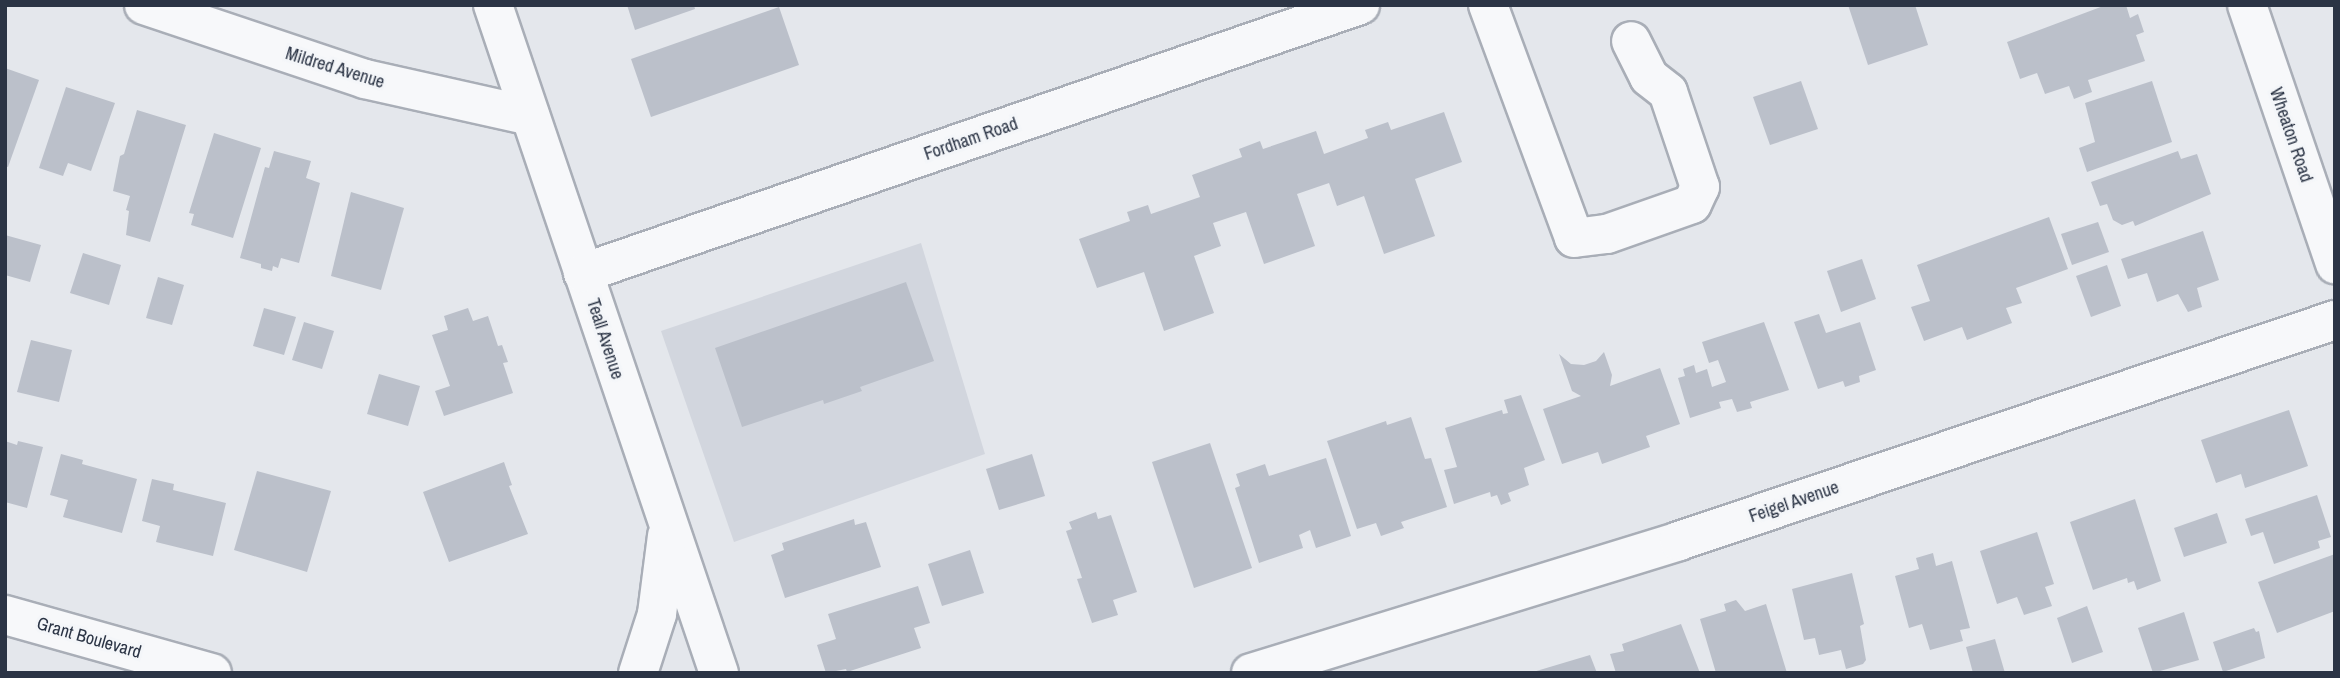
<!DOCTYPE html>
<html>
<head>
<meta charset="utf-8">
<style>
	body { margin:0 }
	#map { position:relative; width:2340px; height:678px; overflow:hidden; background:#e4e7ec; font-family:"Archivo Narrow",sans-serif }
	div>[style] { position:absolute }
	.built>* { inset:0; background:#d2d6de }
	.building>* { inset:0; background:#bbc0ca }
	.roads { filter:drop-shadow(2px 0 #a9aeb7) drop-shadow(-2px 0 #a9aeb7) drop-shadow(0 2px #a9aeb7) drop-shadow(0 -2px #a9aeb7) }
	.minor>* { height:38px; margin:-19px; padding:0 19px; transform-origin:19px; border-radius:19px; background:#f7f8fa }
	span { translate:-50% -50%; white-space:nowrap; text-align:center; line-height:1.15; -webkit-text-stroke:6px #f4f6f9; paint-order:stroke }
	.street-label { font-size:18px; color:#2b3445 }
	.frame { position:absolute; inset:0; border:7px solid #2b3445; pointer-events:none }
</style>
</head>
<body>
<div id="map">
	<div class="built">
		<i style="clip-path:polygon(921px 243px,985px 454px,734px 542px,661px 331px)"></i>
	</div>
	<div class="building">
		<i style="clip-path:polygon(627px 5px,694px 5px,695px 9px,635px 30px)"></i>
		<i style="clip-path:polygon(1848px 5px,1915px 5px,1928px 45px,1868px 65px)"></i>
		<i style="clip-path:polygon(2106px 5px,2126px 5px,2130px 18px,2138px 14px,2144px 32px,2136px 35px,2145px 61px,2088px 80px,2092px 92px,2074px 99px,2069px 86px,2045px 94px,2037px 73px,2020px 79px,2007px 42px)"></i>
		<i style="clip-path:polygon(779px 7px,799px 65px,651px 117px,631px 59px)"></i>
		<i style="clip-path:polygon(5px 68px,39px 80px,8px 167px,5px 166px)"></i>
		<i style="clip-path:polygon(1801px 81px,1818px 129px,1770px 145px,1753px 97px)"></i>
		<i style="clip-path:polygon(2152px 81px,2172px 142px,2087px 172px,2079px 148px,2095px 142px,2085px 103px)"></i>
		<i style="clip-path:polygon(66px 87px,115px 103px,91px 171px,68px 163px,63px 176px,39px 168px)"></i>
		<i style="clip-path:polygon(137px 110px,186px 125px,150px 242px,126px 235px,129px 211px,126px 210px,130px 196px,113px 191px,120px 156px,124px 154px)"></i>
		<i style="clip-path:polygon(1444px 112px,1462px 162px,1415px 179px,1435px 236px,1384px 254px,1364px 196px,1337px 206px,1329px 183px,1297px 194px,1315px 246px,1264px 264px,1246px 212px,1213px 223px,1221px 246px,1194px 256px,1214px 313px,1164px 331px,1144px 272px,1097px 288px,1079px 239px,1130px 221px,1127px 212px,1148px 205px,1151px 214px,1200px 197px,1192px 175px,1242px 157px,1239px 149px,1260px 141px,1263px 149px,1316px 131px,1324px 154px,1368px 138px,1365px 130px,1388px 122px,1391px 130px)"></i>
		<i style="clip-path:polygon(214px 133px,261px 148px,233px 238px,191px 225px,194px 214px,189px 213px)"></i>
		<i style="clip-path:polygon(274px 151px,311px 161px,306px 178px,320px 183px,299px 263px,281px 258px,278px 268px,273px 266px,272px 271px,261px 268px,261px 264px,240px 258px,265px 167px,269px 168px)"></i>
		<i style="clip-path:polygon(2178px 151px,2181px 159px,2197px 154px,2211px 194px,2135px 226px,2133px 221px,2122px 225px,2113px 220px,2107px 204px,2100px 206px,2091px 182px)"></i>
		<i style="clip-path:polygon(351px 192px,404px 208px,381px 290px,331px 276px)"></i>
		<i style="clip-path:polygon(2049px 217px,2068px 269px,2016px 288px,2022px 303px,2006px 308px,2012px 323px,1967px 340px,1962px 327px,1924px 341px,1911px 307px,1930px 301px,1917px 265px)"></i>
		<i style="clip-path:polygon(2098px 222px,2109px 252px,2072px 265px,2061px 234px)"></i>
		<i style="clip-path:polygon(2203px 231px,2219px 280px,2197px 288px,2202px 307px,2188px 312px,2178px 294px,2157px 302px,2147px 273px,2128px 279px,2121px 259px)"></i>
		<i style="clip-path:polygon(5px 235px,41px 245px,30px 282px,5px 275px)"></i>
		<i style="clip-path:polygon(83px 253px,121px 265px,109px 305px,70px 293px)"></i>
		<i style="clip-path:polygon(1862px 259px,1876px 299px,1841px 312px,1827px 271px)"></i>
		<i style="clip-path:polygon(2107px 265px,2121px 306px,2091px 317px,2076px 276px)"></i>
		<i style="clip-path:polygon(158px 277px,184px 285px,172px 325px,146px 318px)"></i>
		<i style="clip-path:polygon(906px 282px,934px 361px,860px 387px,862px 391px,824px 404px,823px 400px,742px 427px,715px 348px)"></i>
		<i style="clip-path:polygon(264px 308px,296px 317px,284px 355px,253px 346px)"></i>
		<i style="clip-path:polygon(468px 308px,473px 321px,488px 316px,498px 346px,502px 345px,508px 362px,503px 363px,513px 393px,444px 416px,435px 391px,450px 386px,432px 335px,448px 330px,444px 316px)"></i>
		<i style="clip-path:polygon(1819px 314px,1826px 333px,1860px 322px,1876px 370px,1859px 376px,1860px 382px,1845px 387px,1843px 381px,1818px 389px,1794px 322px)"></i>
		<i style="clip-path:polygon(304px 322px,334px 331px,322px 369px,292px 360px)"></i>
		<i style="clip-path:polygon(1764px 322px,1789px 390px,1750px 402px,1752px 408px,1737px 412px,1732px 399px,1719px 402px,1721px 408px,1690px 418px,1678px 378px,1685px 376px,1683px 369px,1694px 365px,1696px 373px,1707px 369px,1712px 387px,1726px 382px,1718px 360px,1709px 363px,1702px 342px)"></i>
		<i style="clip-path:polygon(31px 340px,72px 350px,59px 402px,17px 392px)"></i>
		<i style="clip-path:polygon(1604px 352px,1612px 375px,1610px 386px,1660px 368px,1680px 424px,1646px 436px,1650px 447px,1602px 464px,1598px 452px,1562px 464px,1543px 409px,1581px 396px,1572px 391px,1559px 354px,1571px 364px,1584px 365px,1596px 361px)"></i>
		<i style="clip-path:polygon(379px 374px,420px 386px,408px 426px,367px 414px)"></i>
		<i style="clip-path:polygon(1521px 395px,1545px 460px,1524px 468px,1529px 485px,1508px 493px,1511px 501px,1501px 505px,1497px 495px,1491px 497px,1490px 492px,1454px 504px,1444px 470px,1457px 467px,1445px 428px,1502px 410px,1503px 414px,1508px 413px,1504px 400px)"></i>
		<i style="clip-path:polygon(2289px 410px,2308px 466px,2245px 488px,2241px 474px,2216px 483px,2201px 440px)"></i>
		<i style="clip-path:polygon(1411px 417px,1425px 459px,1431px 458px,1447px 507px,1401px 522px,1404px 528px,1381px 536px,1376px 523px,1357px 529px,1327px 441px,1386px 421px,1387px 425px)"></i>
		<i style="clip-path:polygon(5px 441px,17px 445px,18px 441px,43px 447px,27px 508px,5px 502px)"></i>
		<i style="clip-path:polygon(1210px 443px,1252px 568px,1194px 588px,1152px 462px)"></i>
		<i style="clip-path:polygon(61px 454px,83px 460px,82px 464px,137px 479px,122px 533px,63px 517px,68px 500px,50px 495px)"></i>
		<i style="clip-path:polygon(1032px 454px,1045px 496px,999px 510px,986px 469px)"></i>
		<i style="clip-path:polygon(1326px 458px,1351px 536px,1316px 548px,1310px 530px,1299px 535px,1303px 548px,1259px 563px,1235px 488px,1240px 486px,1236px 474px,1265px 464px,1269px 476px)"></i>
		<i style="clip-path:polygon(504px 462px,512px 485px,509px 486px,528px 534px,449px 562px,423px 492px)"></i>
		<i style="clip-path:polygon(257px 471px,331px 491px,307px 572px,234px 550px)"></i>
		<i style="clip-path:polygon(152px 479px,174px 484px,173px 490px,226px 503px,213px 556px,156px 542px,160px 526px,142px 521px)"></i>
		<i style="clip-path:polygon(2317px 495px,2331px 537px,2318px 541px,2320px 548px,2274px 564px,2263px 532px,2251px 536px,2245px 519px)"></i>
		<i style="clip-path:polygon(2135px 499px,2161px 581px,2137px 590px,2134px 581px,2128px 583px,2127px 578px,2093px 590px,2070px 522px)"></i>
		<i style="clip-path:polygon(1096px 512px,1098px 519px,1111px 515px,1137px 592px,1113px 600px,1118px 615px,1092px 623px,1077px 579px,1082px 578px,1066px 531px,1072px 529px,1069px 522px)"></i>
		<i style="clip-path:polygon(2217px 513px,2227px 543px,2184px 557px,2174px 528px)"></i>
		<i style="clip-path:polygon(854px 519px,855px 525px,866px 522px,881px 567px,785px 598px,771px 555px,784px 550px,782px 543px)"></i>
		<i style="clip-path:polygon(2037px 532px,2054px 584px,2045px 587px,2052px 606px,2024px 615px,2017px 597px,1997px 604px,1980px 551px)"></i>
		<i style="clip-path:polygon(970px 550px,984px 593px,942px 606px,928px 564px)"></i>
		<i style="clip-path:polygon(1933px 553px,1936px 566px,1952px 561px,1970px 628px,1960px 630px,1963px 641px,1930px 650px,1922px 624px,1909px 628px,1895px 576px,1919px 569px,1916px 558px)"></i>
		<i style="clip-path:polygon(2335px 554px,2335px 611px,2277px 633px,2258px 582px)"></i>
		<i style="clip-path:polygon(1852px 573px,1864px 624px,1860px 626px,1866px 660px,1863px 664px,1846px 669px,1841px 650px,1819px 655px,1815px 638px,1804px 640px,1792px 589px)"></i>
		<i style="clip-path:polygon(918px 586px,930px 623px,914px 628px,921px 648px,847px 672px,846px 669px,826px 673px,817px 645px,836px 639px,828px 614px)"></i>
		<i style="clip-path:polygon(1736px 600px,1745px 611px,1766px 604px,1787px 673px,1716px 673px,1700px 619px,1726px 611px,1724px 604px)"></i>
		<i style="clip-path:polygon(2087px 606px,2103px 652px,2072px 663px,2057px 618px)"></i>
		<i style="clip-path:polygon(2184px 612px,2199px 660px,2153px 673px,2138px 628px)"></i>
		<i style="clip-path:polygon(1681px 624px,1700px 673px,1616px 673px,1610px 654px,1624px 651px,1622px 644px)"></i>
		<i style="clip-path:polygon(2254px 628px,2256px 632px,2259px 631px,2265px 658px,2223px 672px,2213px 642px)"></i>
		<i style="clip-path:polygon(1995px 639px,2005px 673px,1973px 673px,1966px 647px)"></i>
		<i style="clip-path:polygon(1590px 655px,1597px 673px,1533px 673px,1533px 672px)"></i>
	</div>
	<div class="roads">
		<div class="minor">
			<i style="left:144px;top:5px;width:233px;rotate:18.5deg"></i>
			<i style="left:365px;top:79px;width:169px;rotate:12.6deg"></i>
			<i style="left:493px;top:5px;width:705px;rotate:71.31deg"></i>
			<i style="left:1488px;top:5px;width:248px;rotate:69.7deg"></i>
			<i style="left:1574px;top:238px;width:33px;rotate:-7deg"></i>
			<i style="left:1607px;top:234px;width:90px;rotate:-19.4deg"></i>
			<i style="left:1692px;top:204px;width:19px;rotate:-65deg"></i>
			<i style="left:1700px;top:187px;width:100px;rotate:-108.6deg"></i>
			<i style="left:1668px;top:92px;width:24px;rotate:-142deg"></i>
			<i style="left:1649px;top:77px;width:40px;rotate:-116.6deg"></i>
			<i style="left:2247px;top:5px;width:274px;rotate:71.2deg"></i>
			<i style="left:583px;top:273px;width:822px;rotate:-19.03deg"></i>
			<i style="left:5px;top:615px;width:215px;rotate:15.7deg"></i>
			<i style="left:638px;top:673px;width:62px;rotate:-72.1deg"></i>
			<i style="left:657px;top:614px;width:79px;rotate:-82.7deg"></i>
			<i style="left:1251px;top:673px;width:448px;rotate:-17.1deg"></i>
			<i style="left:1679px;top:541px;width:692px;rotate:-18.62deg"></i>
		</div>
	</div>
	<div class="street-label">
		<span style="left:335px;top:68px;rotate:17deg">Mildred Avenue</span>
		<span style="left:2291px;top:135px;rotate:71deg">Wheaton Road</span>
		<span style="left:971px;top:139px;rotate:-19deg">Fordham Road</span>
		<span style="left:605px;top:339px;rotate:72deg">Teall Avenue</span>
		<span style="left:1794px;top:502px;rotate:-19deg">Feigel Avenue</span>
		<span style="left:89px;top:638px;rotate:16deg">Grant Boulevard</span>
	</div>
	<div class="frame"></div>
</div>
</body>
</html>
